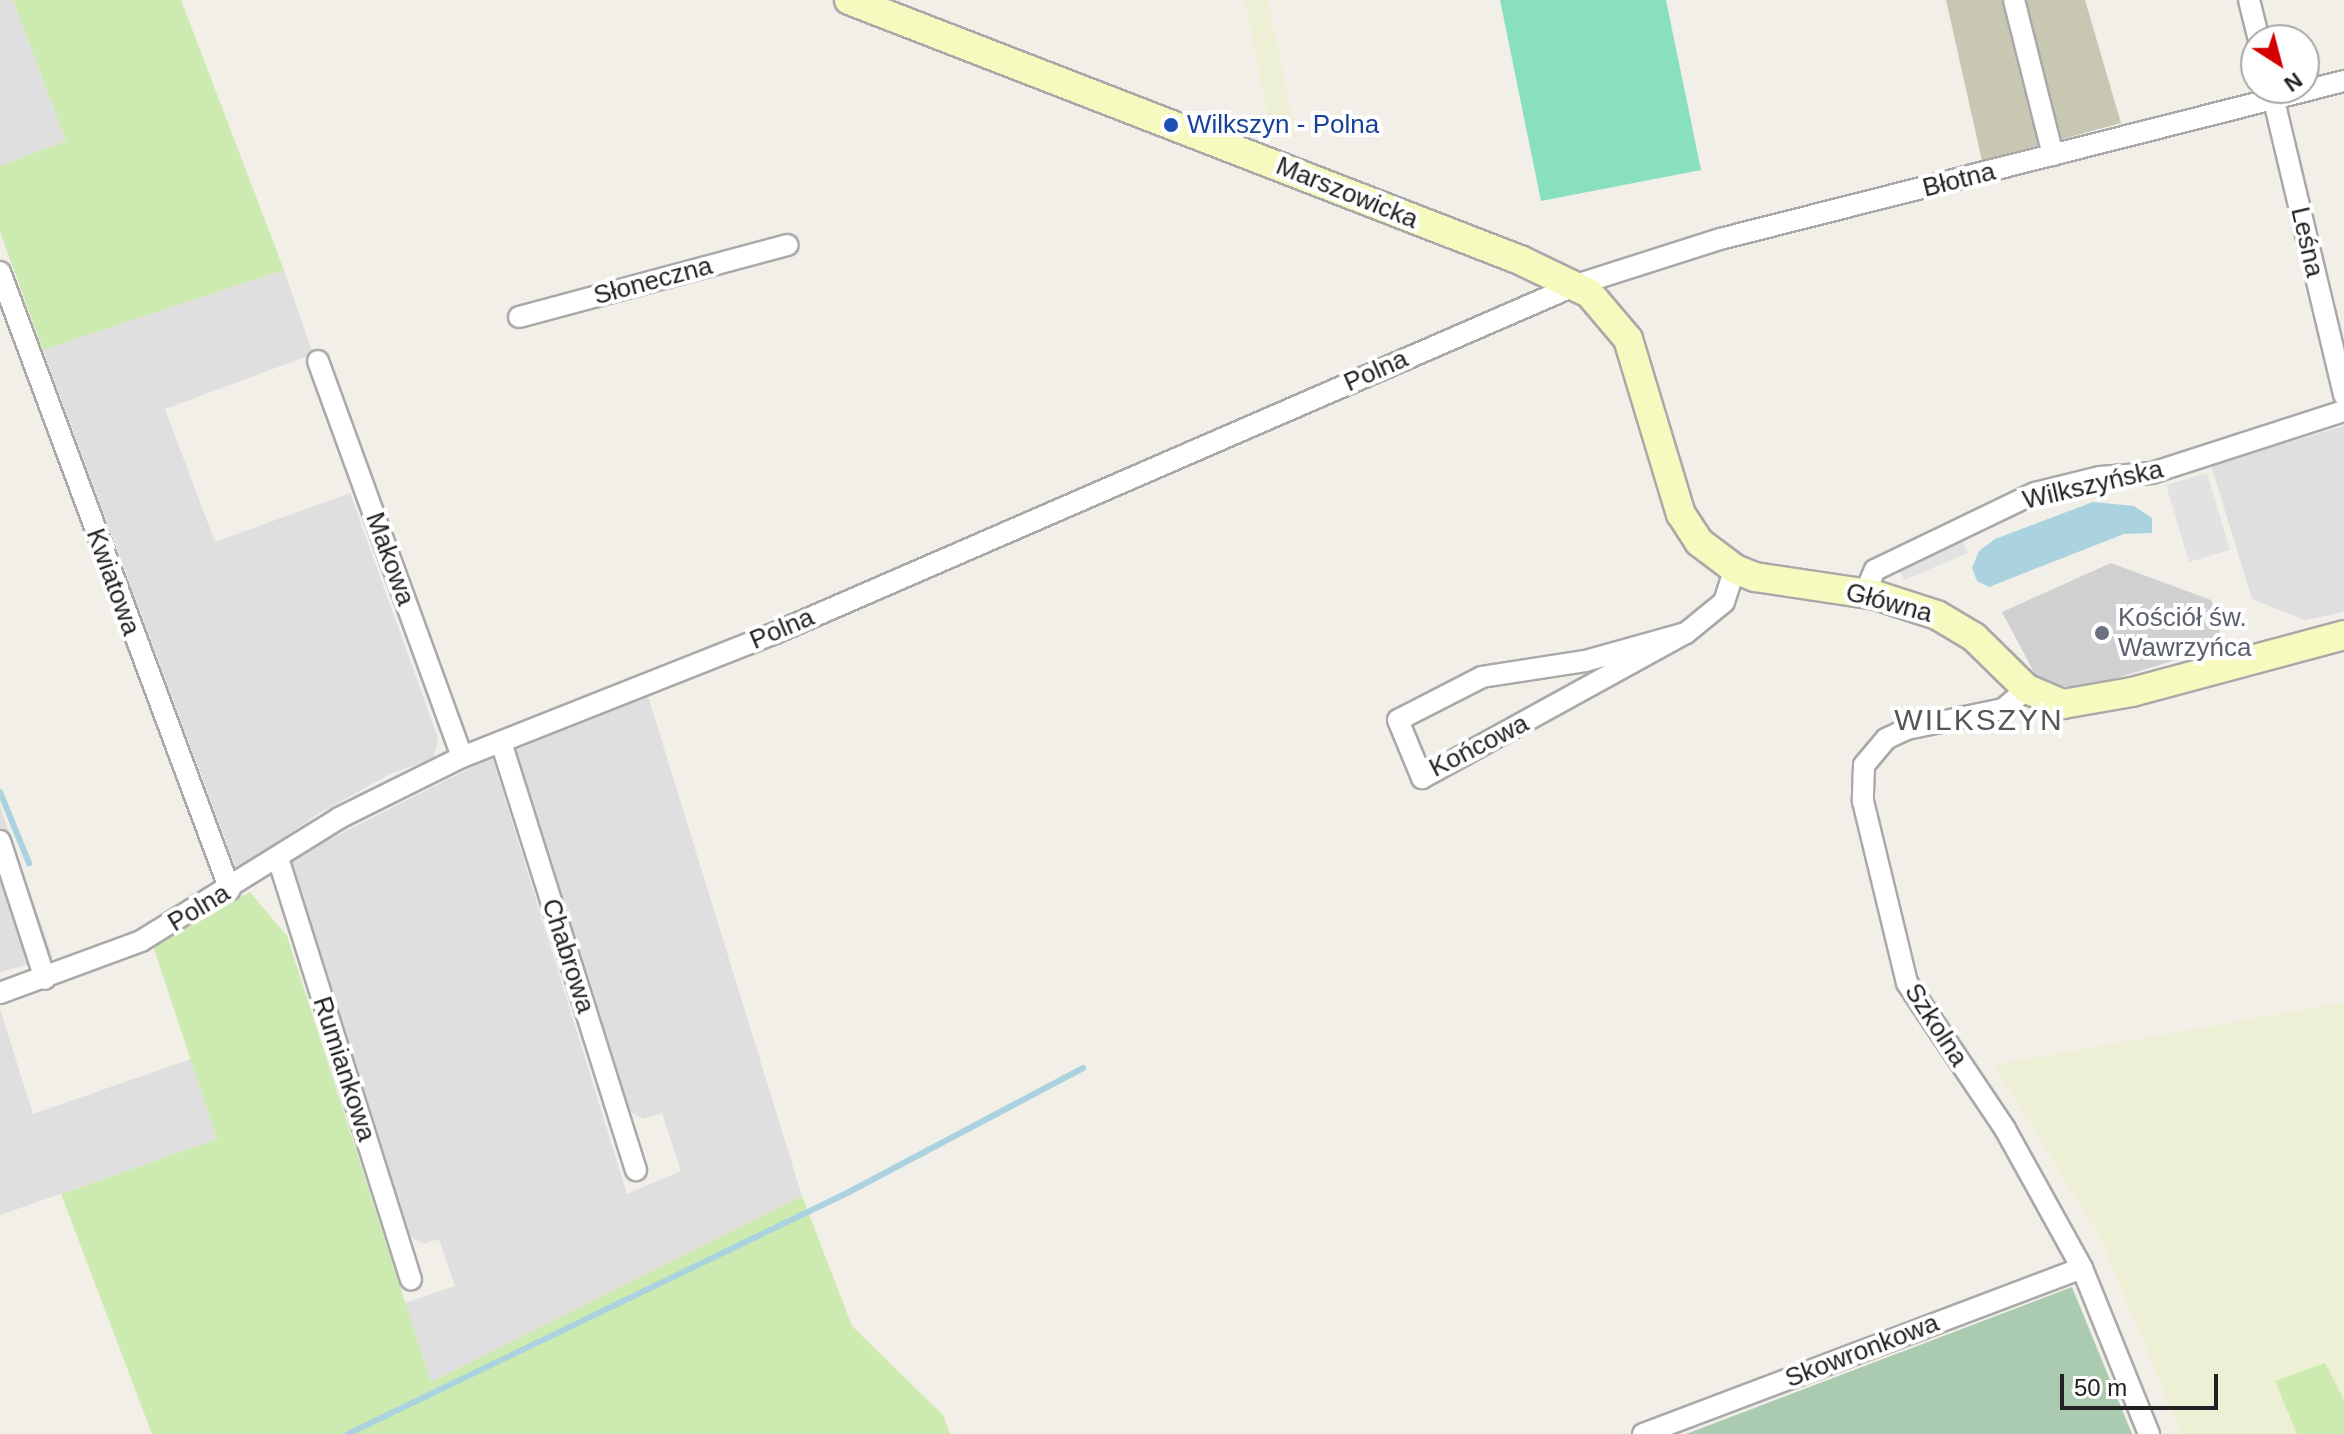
<!DOCTYPE html>
<html>
<head>
<meta charset="utf-8">
<style>
	body { margin:0 }
	#map { position:relative; width:2344px; height:1434px; overflow:hidden; background:#f2efe9; font-family:Helvetica,sans-serif }
	div>[style] { position:absolute }
	.residential>* { inset:0; background:#e0dfdf }
	.religious>* { inset:0; background:#d0d0d0 }
	.construction>* { inset:0; background:#c7c7b4 }
	.farmland>* { inset:0; background:#eef0d5 }
	.grass>* { inset:0; background:#cdebb0 }
	.cemetery>* { inset:0; background:#aacbaf }
	.pitch>* { inset:0; background:#88e0be }
	.parking>* { inset:0; background:#e2e2e2 }
	.water>* { inset:0; background:#aad3df }
	.stream>* { height:6px; margin:-3px; padding:0 3px; transform-origin:3px; border-radius:3px; background:#aad3df }
	.roads { filter:drop-shadow(2px 0 #a9a9a9) drop-shadow(-2px 0 #a9a9a9) drop-shadow(0 2px #a9a9a9) drop-shadow(0 -2px #a9a9a9) }
	.street>* { height:20px; margin:-10px; padding:0 10px; transform-origin:10px; border-radius:10px; background:#fff }
	.secondary>* { height:28px; margin:-14px; padding:0 14px; transform-origin:14px; border-radius:14px; background:#f7fabf }
	.dots>* { width:22px; height:22px; translate:-50% -50%; box-sizing:border-box; border:4px solid #fff; border-radius:50% }
	span { translate:-50% -50%; white-space:nowrap; text-align:center; line-height:1.15; -webkit-text-stroke:8px #fff; paint-order:stroke }
	.transit-label { font-size:26px; color:#164399 }
	.left { translate:0 -50%; text-align:left }
	.street-label { font-size:26px; color:#222 }
	.worship-label { font-size:26px; color:#5b616d }
	.quarter-label { font-size:30px; color:#555; letter-spacing:2px }
	.north { position:absolute; left:2240px; top:24px; width:80px; height:80px; box-sizing:border-box; background:#fff; border:2px solid #a7a7a7; border-radius:50%; rotate:144deg; font-size:22px; font-weight:700; line-height:32px; text-align:center; color:#222 }
	.north::after { content:''; display:block; margin:auto; width:28px; height:36px; background:#d40000; clip-path:polygon(50% 0,100% 100%,50% 72%,0 100%) }
	.scale { position:absolute; left:2060px; top:1374px; width:158px; height:36px; box-sizing:border-box; border:4px solid #222; border-top:0; padding-left:10px; font-size:24px; line-height:28px; white-space:nowrap; color:#222; -webkit-text-stroke:6px #fff; paint-order:stroke }
</style>
</head>
<body>
<div id="map">
	<div class="residential">
		<i style="clip-path:polygon(0 0,13px 0,66px 141px,0 166px)"></i>
		<i style="clip-path:polygon(284px 270px,313px 354px,165px 409px,215px 542px,350px 493px,438px 738px,434px 758px,390px 774px,318px 814px,237px 871px,43px 350px)"></i>
		<i style="clip-path:polygon(2344px 426px,2344px 612px,2305px 620px,2252px 599px,2211px 465px)"></i>
		<i style="clip-path:polygon(648px 696px,802px 1196px,431px 1382px,405px 1303px,455px 1286px,439px 1239px,424px 1244px,407px 1235px,287px 861px,492px 757px,627px 1194px,681px 1171px,662px 1113px,644px 1119px,630px 1112px,514px 749px)"></i>
		<i style="clip-path:polygon(0 806px,53px 958px,0 972px)"></i>
		<i style="clip-path:polygon(0 1009px,33px 1114px,191px 1059px,217px 1139px,0 1215px)"></i>
	</div>
	<div class="religious">
		<i style="clip-path:polygon(2111px 563px,2211px 600px,2220px 625px,2218px 647px,2081px 689px,2039px 682px,2002px 612px)"></i>
	</div>
	<div class="construction">
		<i style="clip-path:polygon(1946px 0,2085px 0,2121px 123px,1982px 161px)"></i>
	</div>
	<div class="farmland">
		<i style="clip-path:polygon(1245px 0,1268px 0,1296px 138px,1270px 131px)"></i>
		<i style="clip-path:polygon(2344px 1002px,2344px 1434px,2181px 1434px,2101px 1239px,1994px 1065px)"></i>
	</div>
	<div class="grass">
		<i style="clip-path:polygon(13px 0,181px 0,284px 270px,43px 350px,0 232px,0 166px,66px 141px)"></i>
		<i style="clip-path:polygon(250px 892px,287px 936px,431px 1382px,802px 1196px,852px 1326px,943px 1415px,950px 1434px,152px 1434px,61px 1194px,217px 1139px,152px 943px)"></i>
		<i style="clip-path:polygon(2325px 1363px,2344px 1400px,2344px 1434px,2297px 1434px,2275px 1381px)"></i>
	</div>
	<div class="cemetery">
		<i style="clip-path:polygon(2072px 1287px,2132px 1434px,1686px 1434px)"></i>
	</div>
	<div class="pitch">
		<i style="clip-path:polygon(1500px 0,1666px 0,1701px 170px,1541px 201px)"></i>
	</div>
	<div class="parking">
		<i style="clip-path:polygon(2207px 473px,2230px 550px,2189px 562px,2166px 485px)"></i>
		<i style="clip-path:polygon(1961px 538px,1968px 553px,1904px 580px,1897px 565px)"></i>
	</div>
	<div class="water">
		<i style="clip-path:polygon(2093px 502px,2134px 506px,2152px 518px,2152px 533px,2124px 534px,1989px 587px,1977px 581px,1972px 568px,1979px 551px,1995px 539px)"></i>
	</div>
	<div class="stream">
		<i style="left:0;top:792px;width:77px;rotate:67.8deg"></i>
		<i style="left:348px;top:1434px;width:556px;rotate:-25.78deg"></i>
		<i style="left:849px;top:1192px;width:265px;rotate:-27.9deg"></i>
	</div>
	<div class="roads">
		<div class="street">
			<i style="left:2014px;top:0;width:160px;rotate:75.9deg"></i>
			<i style="left:2249px;top:0;width:41px;rotate:76deg"></i>
			<i style="left:2271px;top:88px;width:316px;rotate:76.6deg"></i>
			<i style="left:0;top:272px;width:659px;rotate:69.59deg"></i>
			<i style="left:519px;top:317px;width:278px;rotate:-15deg"></i>
			<i style="left:318px;top:361px;width:421px;rotate:70deg"></i>
			<i style="left:1865px;top:593px;width:25px;rotate:-67deg"></i>
			<i style="left:1875px;top:570px;width:178px;rotate:-25.7deg"></i>
			<i style="left:2035px;top:493px;width:67px;rotate:-13.8deg"></i>
			<i style="left:2100px;top:477px;width:52px;rotate:-4.4deg"></i>
			<i style="left:2152px;top:473px;width:202px;rotate:-17.9deg"></i>
			<i style="left:1686px;top:633px;width:105px;rotate:164.5deg"></i>
			<i style="left:1585px;top:661px;width:104px;rotate:171.2deg"></i>
			<i style="left:1482px;top:677px;width:94px;rotate:152.9deg"></i>
			<i style="left:1398px;top:720px;width:63px;rotate:67.5deg"></i>
			<i style="left:1422px;top:778px;width:301px;rotate:-28.8deg"></i>
			<i style="left:1686px;top:633px;width:49px;rotate:-39.2deg"></i>
			<i style="left:1724px;top:602px;width:35px;rotate:-72deg"></i>
			<i style="left:2027px;top:689px;width:31px;rotate:140deg"></i>
			<i style="left:2003px;top:709px;width:98px;rotate:168.2deg"></i>
			<i style="left:1907px;top:729px;width:23px;rotate:155deg"></i>
			<i style="left:1886px;top:739px;width:34px;rotate:130deg"></i>
			<i style="left:1864px;top:765px;width:36px;rotate:92deg"></i>
			<i style="left:1863px;top:801px;width:187px;rotate:76.4deg"></i>
			<i style="left:1907px;top:983px;width:176px;rotate:56.1deg"></i>
			<i style="left:2005px;top:1129px;width:159px;rotate:61deg"></i>
			<i style="left:2082px;top:1268px;width:179px;rotate:68deg"></i>
			<i style="left:501px;top:742px;width:449px;rotate:72.5deg"></i>
			<i style="left:0;top:841px;width:145px;rotate:71.9deg"></i>
			<i style="left:278px;top:858px;width:442px;rotate:72.5deg"></i>
			<i style="left:0;top:993px;width:150px;rotate:-20.2deg"></i>
			<i style="left:141px;top:941px;width:233px;rotate:-31.8deg"></i>
			<i style="left:339px;top:818px;width:137px;rotate:-26.4deg"></i>
			<i style="left:462px;top:757px;width:334px;rotate:-21.6deg"></i>
			<i style="left:773px;top:634px;width:876px;rotate:-23.49deg"></i>
			<i style="left:1576px;top:285px;width:151px;rotate:-17.7deg"></i>
			<i style="left:1720px;top:239px;width:644px;rotate:-14.21deg"></i>
			<i style="left:1643px;top:1434px;width:469px;rotate:-20.7deg"></i>
		</div>
		<div class="secondary">
			<i style="left:849px;top:0;width:720px;rotate:21.18deg"></i>
			<i style="left:1520px;top:260px;width:76px;rotate:25.6deg"></i>
			<i style="left:1589px;top:293px;width:60px;rotate:49.7deg"></i>
			<i style="left:1628px;top:339px;width:183px;rotate:73.2deg"></i>
			<i style="left:1681px;top:514px;width:33px;rotate:57deg"></i>
			<i style="left:1699px;top:542px;width:45px;rotate:36.9deg"></i>
			<i style="left:1735px;top:569px;width:22px;rotate:22deg"></i>
			<i style="left:1755px;top:577px;width:121px;rotate:8.5deg"></i>
			<i style="left:1875px;top:595px;width:65px;rotate:17.9deg"></i>
			<i style="left:1937px;top:615px;width:43px;rotate:30.7deg"></i>
			<i style="left:1974px;top:637px;width:74px;rotate:44.5deg"></i>
			<i style="left:2027px;top:689px;width:39px;rotate:23deg"></i>
			<i style="left:2063px;top:704px;width:70px;rotate:-9.9deg"></i>
			<i style="left:2132px;top:692px;width:220px;rotate:-15deg"></i>
		</div>
	</div>
	<div class="dots">
		<i style="left:1171px;top:125px;background:#1a4fb4"></i>
		<i style="left:2102px;top:633px;background:#6b7280"></i>
	</div>
	<div class="transit-label">
		<span class="left" style="left:1187px;top:125px">Wilkszyn - Polna</span>
	</div>
	<div class="street-label">
		<span style="left:1959px;top:180px;rotate:-14deg">Błotna</span>
		<span style="left:1347px;top:193px;rotate:22deg">Marszowicka</span>
		<span style="left:2307px;top:242px;rotate:77deg">Leśna</span>
		<span style="left:653px;top:281px;rotate:-15deg">Słoneczna</span>
		<span style="left:1376px;top:371px;rotate:-24deg">Polna</span>
		<span style="left:2093px;top:485px;rotate:-13deg">Wilkszyńska</span>
		<span style="left:390px;top:559px;rotate:70deg">Makowa</span>
		<span style="left:113px;top:582px;rotate:70deg">Kwiatowa</span>
		<span style="left:1889px;top:603px;rotate:15deg">Główna</span>
		<span style="left:782px;top:629px;rotate:-23deg">Polna</span>
		<span style="left:1479px;top:746px;rotate:-27deg">Końcowa</span>
		<span style="left:199px;top:908px;rotate:-31deg">Polna</span>
		<span style="left:568px;top:956px;rotate:72deg">Chabrowa</span>
		<span style="left:1936px;top:1025px;rotate:57deg">Szkolna</span>
		<span style="left:344px;top:1069px;rotate:72deg">Rumiankowa</span>
		<span style="left:1862px;top:1351px;rotate:-21deg">Skowronkowa</span>
	</div>
	<div class="worship-label">
		<span class="left" style="left:2118px;top:633px">Kościół św.<br>Wawrzyńca</span>
	</div>
	<div class="quarter-label">
		<span style="left:1979px;top:720px">WILKSZYN</span>
	</div>
	<div class="north">N</div>
	<div class="scale">50 m</div>
</div>
</body>
</html>
